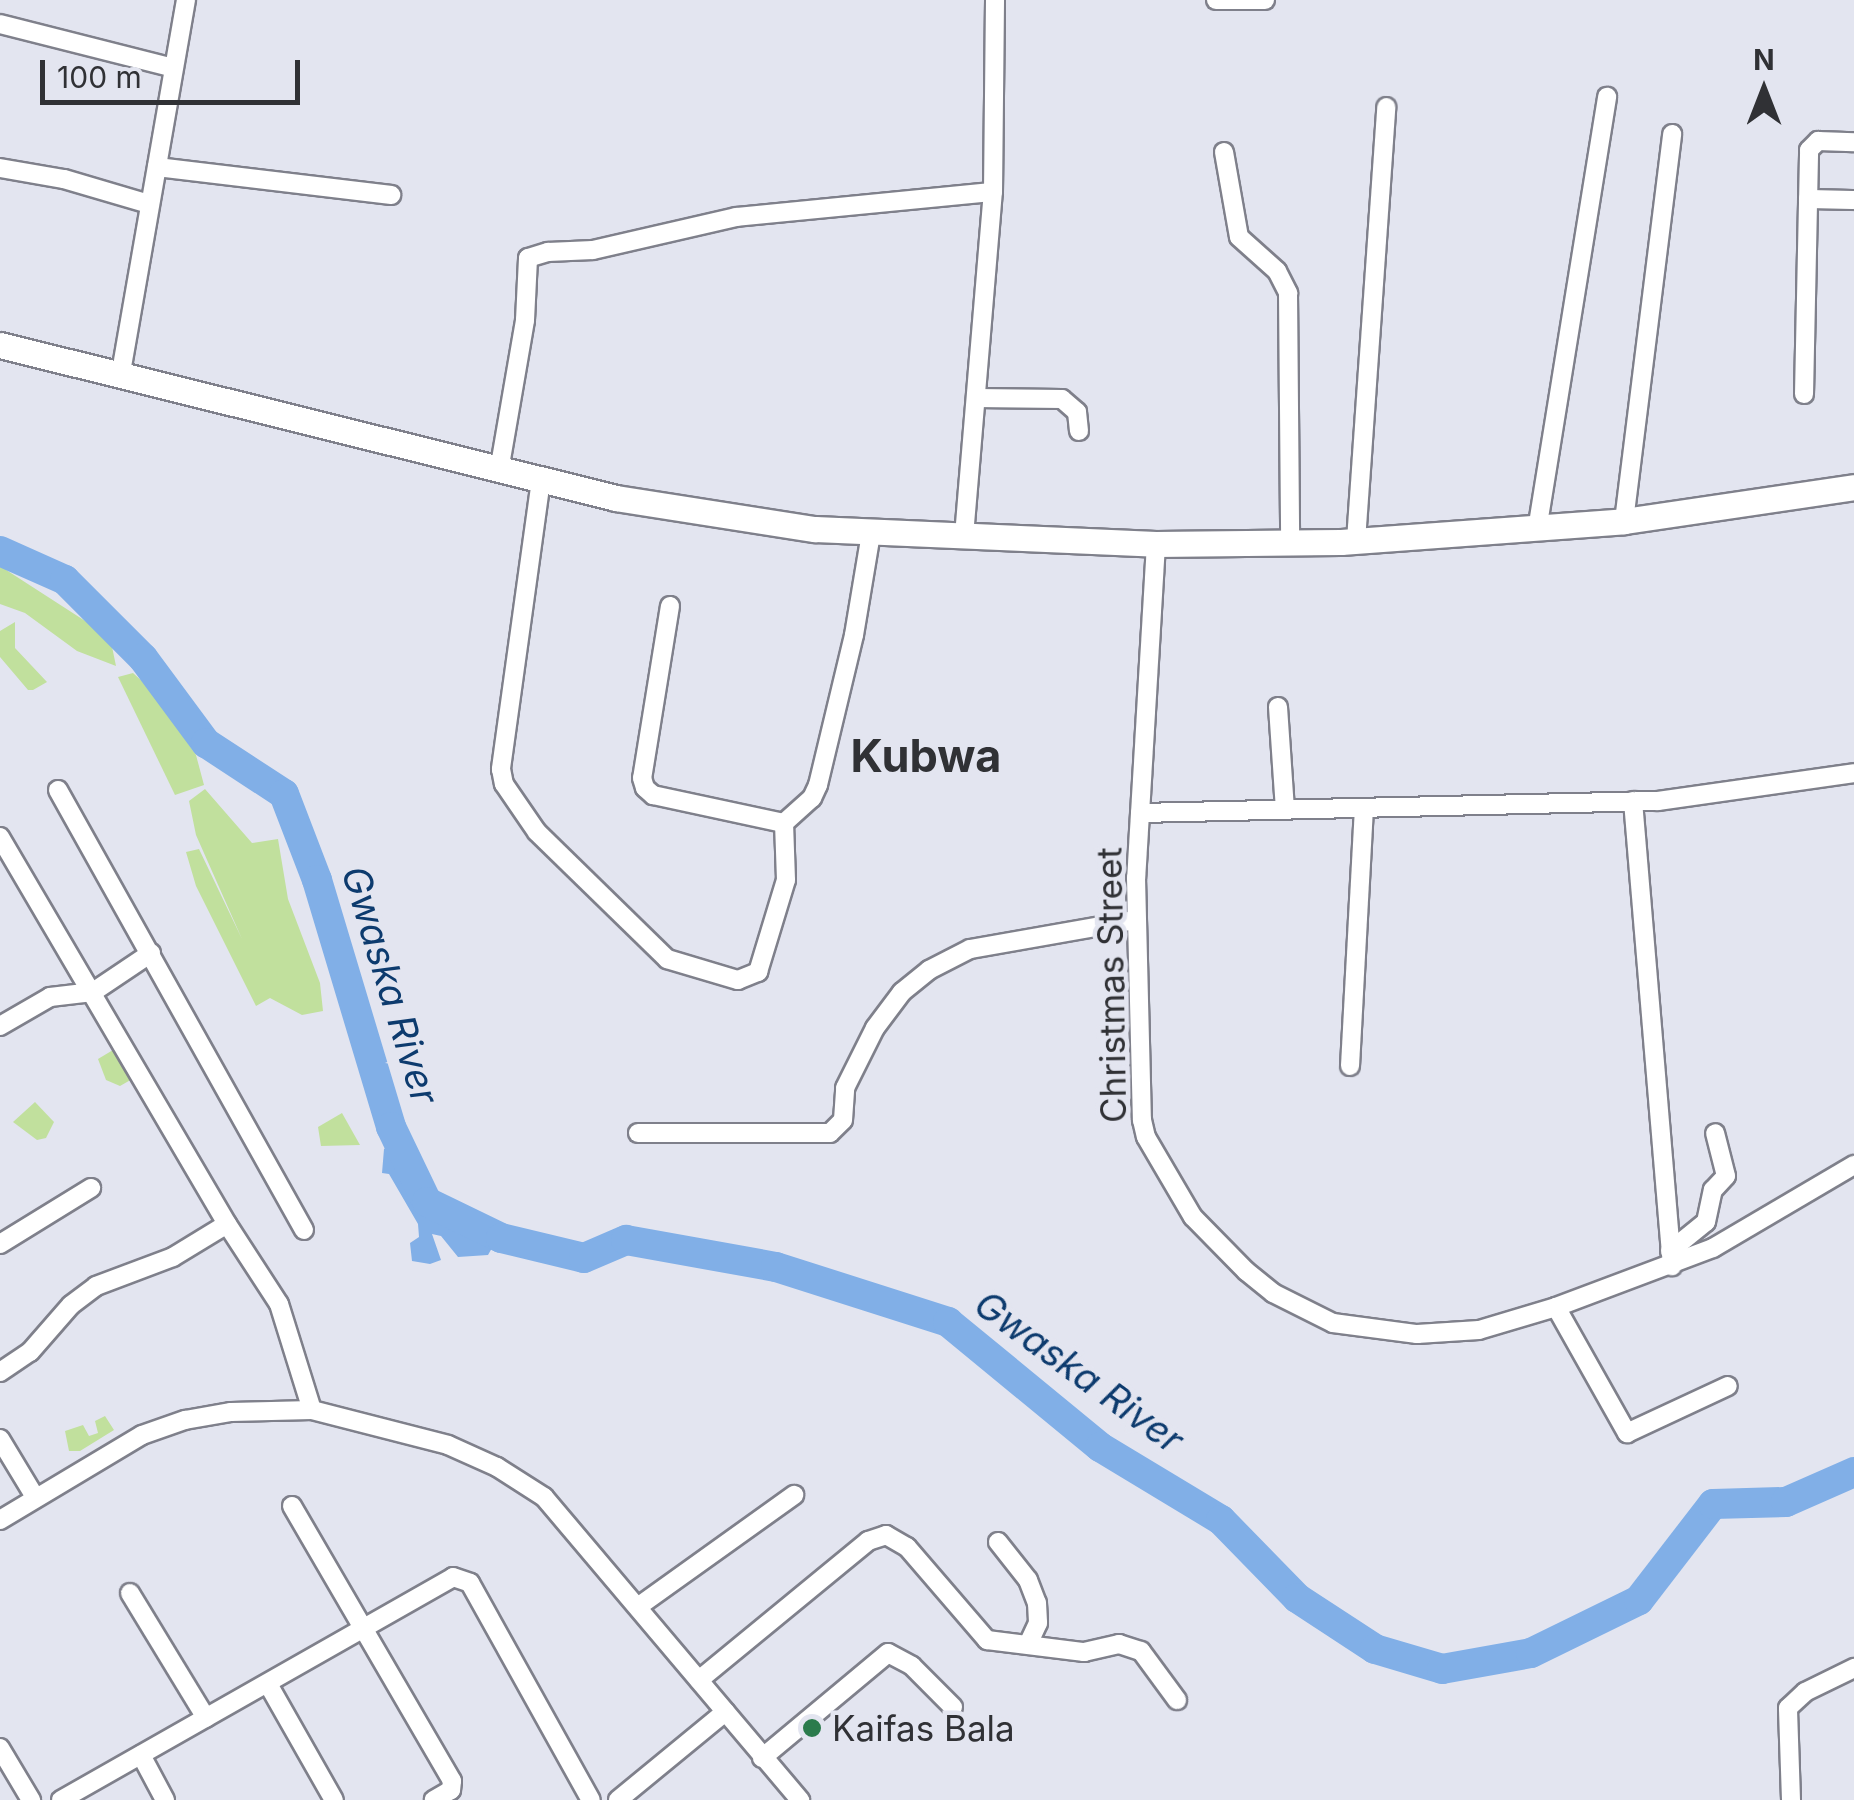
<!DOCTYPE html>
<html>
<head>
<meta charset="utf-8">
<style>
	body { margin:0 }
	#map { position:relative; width:1854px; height:1800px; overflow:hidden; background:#e3e5f0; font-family:Inter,sans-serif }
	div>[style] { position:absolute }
	.green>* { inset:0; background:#c1e09d }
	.water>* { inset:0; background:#81afe7 }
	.river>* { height:30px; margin:-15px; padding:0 15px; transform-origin:15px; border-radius:15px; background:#81afe7 }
	.roads { filter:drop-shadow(2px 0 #7f808b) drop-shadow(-2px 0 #7f808b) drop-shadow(0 2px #7f808b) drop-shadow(0 -2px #7f808b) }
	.street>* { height:18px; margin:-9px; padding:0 9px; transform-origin:9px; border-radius:9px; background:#fff }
	.secondary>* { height:25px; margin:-12.5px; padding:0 12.5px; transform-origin:12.5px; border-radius:12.5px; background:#fff }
	.dots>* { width:28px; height:28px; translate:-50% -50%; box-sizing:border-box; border:5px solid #e3e5f0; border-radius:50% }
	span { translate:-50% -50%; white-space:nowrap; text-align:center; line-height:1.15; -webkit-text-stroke:9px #e3e5f0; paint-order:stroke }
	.street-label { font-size:35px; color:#303135 }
	.poi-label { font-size:35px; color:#303135 }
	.left { translate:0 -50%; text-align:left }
	.water-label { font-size:38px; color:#0d3b6e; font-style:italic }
	.district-label { font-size:45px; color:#303135; font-weight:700 }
	.north { position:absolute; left:1714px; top:40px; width:100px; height:100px; -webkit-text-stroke:8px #e3e5f0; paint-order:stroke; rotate:0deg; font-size:28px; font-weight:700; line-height:40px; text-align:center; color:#303135 }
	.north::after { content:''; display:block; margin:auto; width:35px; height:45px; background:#303135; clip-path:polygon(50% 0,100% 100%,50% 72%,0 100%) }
	.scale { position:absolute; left:40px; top:60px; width:260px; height:45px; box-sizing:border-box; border:5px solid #303135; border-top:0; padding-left:12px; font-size:30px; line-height:35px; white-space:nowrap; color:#303135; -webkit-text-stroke:8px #e3e5f0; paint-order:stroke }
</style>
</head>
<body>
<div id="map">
	<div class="green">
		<i style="clip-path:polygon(0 566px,110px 637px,116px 666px,77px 651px,25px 613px,0 604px)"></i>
		<i style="clip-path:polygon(15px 622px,15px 648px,47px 682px,33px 690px,28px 690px,0 657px,0 631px)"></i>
		<i style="clip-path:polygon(133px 673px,153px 691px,196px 755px,204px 785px,175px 795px,118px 677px)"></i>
		<i style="clip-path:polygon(205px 789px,252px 843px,278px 839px,288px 899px,320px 983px,323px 1011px,302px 1015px,270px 998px,256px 1006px,196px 886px,186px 852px,199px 849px,242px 939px,196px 835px,189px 801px)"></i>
		<i style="clip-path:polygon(113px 1050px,134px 1078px,120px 1086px,106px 1080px,98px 1059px)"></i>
		<i style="clip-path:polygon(35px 1102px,54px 1122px,46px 1138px,37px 1140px,13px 1122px)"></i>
		<i style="clip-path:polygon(342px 1113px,360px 1145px,321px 1146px,318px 1127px)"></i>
		<i style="clip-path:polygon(105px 1416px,114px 1430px,80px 1451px,69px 1451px,65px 1431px,83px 1425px,89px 1436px,98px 1433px,95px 1421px)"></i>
	</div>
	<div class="water">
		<i style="clip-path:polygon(394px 1143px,425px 1207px,497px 1239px,488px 1255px,458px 1257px,441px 1236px,432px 1234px,441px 1260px,430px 1264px,412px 1261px,410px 1243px,419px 1237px,418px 1224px,389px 1174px,382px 1173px,384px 1149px)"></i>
	</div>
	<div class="river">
		<i style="left:0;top:551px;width:71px;rotate:24deg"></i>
		<i style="left:65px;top:580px;width:110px;rotate:45deg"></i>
		<i style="left:143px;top:658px;width:106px;rotate:53.5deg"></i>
		<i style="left:206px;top:743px;width:93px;rotate:33.2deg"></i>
		<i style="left:284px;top:794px;width:92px;rotate:69deg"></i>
		<i style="left:317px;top:880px;width:258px;rotate:73.3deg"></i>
		<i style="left:391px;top:1127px;width:83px;rotate:64.4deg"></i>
		<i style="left:427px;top:1202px;width:82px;rotate:25.9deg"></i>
		<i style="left:501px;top:1238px;width:85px;rotate:13.5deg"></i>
		<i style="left:584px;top:1258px;width:46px;rotate:-23.2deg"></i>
		<i style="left:626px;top:1240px;width:152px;rotate:10.2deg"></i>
		<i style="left:776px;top:1267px;width:181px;rotate:17.7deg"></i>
		<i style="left:948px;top:1322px;width:197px;rotate:39.4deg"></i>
		<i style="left:1100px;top:1447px;width:141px;rotate:31.1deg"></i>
		<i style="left:1221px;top:1520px;width:109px;rotate:45.7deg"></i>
		<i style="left:1297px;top:1598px;width:93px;rotate:33.2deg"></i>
		<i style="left:1375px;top:1649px;width:70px;rotate:16.6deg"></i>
		<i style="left:1442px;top:1669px;width:90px;rotate:-10.2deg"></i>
		<i style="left:1531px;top:1653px;width:120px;rotate:-26.1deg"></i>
		<i style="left:1639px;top:1600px;width:121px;rotate:-52.4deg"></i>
		<i style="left:1713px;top:1504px;width:73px;rotate:-1.6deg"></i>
		<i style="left:1786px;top:1502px;width:74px;rotate:-23.8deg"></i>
	</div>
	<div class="roads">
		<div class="street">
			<i style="left:1216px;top:0;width:49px"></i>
			<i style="left:0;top:24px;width:179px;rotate:14.2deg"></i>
			<i style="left:1224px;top:152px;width:86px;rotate:80deg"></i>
			<i style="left:1239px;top:237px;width:51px;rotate:41.8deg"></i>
			<i style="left:1277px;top:271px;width:25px;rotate:63deg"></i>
			<i style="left:1288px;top:293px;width:249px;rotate:89.5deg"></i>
			<i style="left:157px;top:167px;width:236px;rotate:6.8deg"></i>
			<i style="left:0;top:168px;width:65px;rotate:9.8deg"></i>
			<i style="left:64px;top:179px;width:89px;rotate:16.4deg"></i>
			<i style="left:1808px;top:199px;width:46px;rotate:1.2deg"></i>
			<i style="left:120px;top:378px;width:384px;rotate:-80.1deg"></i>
			<i style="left:1804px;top:394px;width:244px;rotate:-88.8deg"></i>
			<i style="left:1809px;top:150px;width:13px;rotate:-45deg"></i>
			<i style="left:1818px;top:141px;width:36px;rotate:2deg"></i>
			<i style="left:976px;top:398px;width:86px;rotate:0.7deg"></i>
			<i style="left:1062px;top:399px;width:20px;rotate:41deg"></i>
			<i style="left:1077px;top:412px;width:19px;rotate:84deg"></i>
			<i style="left:499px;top:471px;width:153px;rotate:-80.2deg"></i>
			<i style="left:525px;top:320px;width:62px;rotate:-87.2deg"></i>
			<i style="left:528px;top:258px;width:21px;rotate:-17deg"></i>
			<i style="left:548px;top:252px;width:45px;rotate:-2.5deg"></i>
			<i style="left:593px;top:250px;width:147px;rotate:-13deg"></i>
			<i style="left:736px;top:217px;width:258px;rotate:-5.6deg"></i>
			<i style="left:541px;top:480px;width:292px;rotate:97.9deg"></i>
			<i style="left:501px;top:769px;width:15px;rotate:79deg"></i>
			<i style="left:504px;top:784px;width:58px;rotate:55.5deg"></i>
			<i style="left:537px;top:832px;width:182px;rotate:44.3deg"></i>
			<i style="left:667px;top:959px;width:74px;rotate:16.5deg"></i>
			<i style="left:738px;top:980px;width:22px;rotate:-22deg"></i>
			<i style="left:758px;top:972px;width:96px;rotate:-73.1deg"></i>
			<i style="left:786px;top:880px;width:57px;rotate:-92deg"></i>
			<i style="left:1624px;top:521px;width:390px;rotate:-82.9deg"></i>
			<i style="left:1537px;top:530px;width:439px;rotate:-80.8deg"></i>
			<i style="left:964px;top:536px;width:345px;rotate:-85.2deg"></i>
			<i style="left:993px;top:192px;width:192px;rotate:-89.4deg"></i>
			<i style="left:1356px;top:541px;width:435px;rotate:-86deg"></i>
			<i style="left:1156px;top:544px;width:335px;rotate:93.4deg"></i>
			<i style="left:1136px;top:878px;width:242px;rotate:88.6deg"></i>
			<i style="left:1142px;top:1120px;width:17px;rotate:77deg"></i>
			<i style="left:1146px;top:1137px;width:93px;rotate:59.6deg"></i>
			<i style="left:1193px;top:1217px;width:76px;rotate:45.5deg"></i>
			<i style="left:1246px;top:1271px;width:35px;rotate:39deg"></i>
			<i style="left:1273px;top:1293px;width:67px;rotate:26.6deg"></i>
			<i style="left:1333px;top:1323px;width:85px;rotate:7.5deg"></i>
			<i style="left:1417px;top:1334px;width:62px;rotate:-3.7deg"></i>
			<i style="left:1479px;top:1330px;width:80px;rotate:-16.6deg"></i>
			<i style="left:1556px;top:1307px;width:168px;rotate:-20.6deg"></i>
			<i style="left:1713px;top:1248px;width:164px;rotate:-30.5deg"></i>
			<i style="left:670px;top:606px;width:174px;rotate:99.2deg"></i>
			<i style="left:642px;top:778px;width:10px;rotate:73deg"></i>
			<i style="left:645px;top:788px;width:11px;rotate:41deg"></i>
			<i style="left:653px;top:795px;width:134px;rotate:12.1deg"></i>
			<i style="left:784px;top:823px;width:38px;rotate:-42deg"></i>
			<i style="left:812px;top:798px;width:14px;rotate:-65deg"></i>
			<i style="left:818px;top:785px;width:154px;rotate:-76.5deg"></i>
			<i style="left:854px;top:635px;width:103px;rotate:-80.5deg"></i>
			<i style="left:1278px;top:707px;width:102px;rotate:86.1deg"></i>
			<i style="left:58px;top:790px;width:504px;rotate:60.79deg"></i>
			<i style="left:1633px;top:801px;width:467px;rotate:85.2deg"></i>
			<i style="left:1140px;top:813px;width:518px;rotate:-1.33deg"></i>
			<i style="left:1658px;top:801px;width:198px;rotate:-8.1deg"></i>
			<i style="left:0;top:837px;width:449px;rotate:59.6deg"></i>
			<i style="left:227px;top:1224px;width:95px;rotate:57deg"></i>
			<i style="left:279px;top:1304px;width:111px;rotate:72.7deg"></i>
			<i style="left:0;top:1026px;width:58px;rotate:-30.1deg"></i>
			<i style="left:50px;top:997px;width:43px;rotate:-6.6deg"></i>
			<i style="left:93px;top:992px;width:70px;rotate:-33.9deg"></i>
			<i style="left:1350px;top:1066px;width:258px;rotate:-86.9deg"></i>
			<i style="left:638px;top:1133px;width:192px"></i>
			<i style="left:830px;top:1133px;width:18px;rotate:-45deg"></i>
			<i style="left:843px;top:1120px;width:32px;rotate:-86deg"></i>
			<i style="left:845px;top:1088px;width:67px;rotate:-63.4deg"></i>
			<i style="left:875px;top:1028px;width:45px;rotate:-53.1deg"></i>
			<i style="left:902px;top:992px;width:35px;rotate:-39deg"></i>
			<i style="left:929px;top:970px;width:46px;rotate:-27.1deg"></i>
			<i style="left:970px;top:949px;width:168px;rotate:-10deg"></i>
			<i style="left:0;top:1244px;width:107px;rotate:-31.6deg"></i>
			<i style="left:1670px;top:1251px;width:46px;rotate:-38.9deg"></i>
			<i style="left:1706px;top:1222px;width:33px;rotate:-78deg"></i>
			<i style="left:1713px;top:1190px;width:19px;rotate:-47deg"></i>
			<i style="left:1726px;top:1176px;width:44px;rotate:-104.3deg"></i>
			<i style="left:1556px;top:1307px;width:145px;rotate:60.6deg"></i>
			<i style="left:1627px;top:1433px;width:111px;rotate:-25deg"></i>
			<i style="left:0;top:1372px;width:36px;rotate:-34deg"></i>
			<i style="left:30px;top:1352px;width:62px;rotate:-48.9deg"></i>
			<i style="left:71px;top:1305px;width:31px;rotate:-37deg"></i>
			<i style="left:96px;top:1286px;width:82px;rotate:-20.6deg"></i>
			<i style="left:173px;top:1257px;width:63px;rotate:-31.4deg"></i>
			<i style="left:0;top:1439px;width:68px;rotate:58.9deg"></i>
			<i style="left:292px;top:1506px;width:318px;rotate:59.8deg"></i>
			<i style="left:452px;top:1781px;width:9px;rotate:96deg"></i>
			<i style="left:451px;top:1790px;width:20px;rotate:150deg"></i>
			<i style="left:0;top:1520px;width:165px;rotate:-30.9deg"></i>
			<i style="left:142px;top:1435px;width:46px;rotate:-19.2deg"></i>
			<i style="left:185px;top:1420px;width:47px;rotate:-9.9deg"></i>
			<i style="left:231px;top:1412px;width:81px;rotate:-1.4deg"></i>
			<i style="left:312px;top:1410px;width:140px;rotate:14.4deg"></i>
			<i style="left:448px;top:1445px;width:54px;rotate:24.2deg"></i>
			<i style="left:497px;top:1467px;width:56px;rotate:32.6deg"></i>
			<i style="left:544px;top:1497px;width:397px;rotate:49.8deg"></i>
			<i style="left:998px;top:1542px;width:48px;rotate:51.7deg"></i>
			<i style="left:1028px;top:1580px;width:25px;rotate:69deg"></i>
			<i style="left:1037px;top:1603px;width:20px;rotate:87deg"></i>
			<i style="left:1038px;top:1623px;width:23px;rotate:115deg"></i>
			<i style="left:130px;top:1593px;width:146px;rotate:58.7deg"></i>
			<i style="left:639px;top:1606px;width:191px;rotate:-35.6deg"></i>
			<i style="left:699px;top:1680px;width:219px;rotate:-39.4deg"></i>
			<i style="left:868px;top:1541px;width:19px;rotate:-18deg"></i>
			<i style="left:886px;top:1535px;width:24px;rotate:30deg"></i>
			<i style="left:907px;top:1547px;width:123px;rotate:49.3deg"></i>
			<i style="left:987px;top:1640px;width:98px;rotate:7.1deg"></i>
			<i style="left:1084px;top:1652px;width:36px;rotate:-13deg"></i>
			<i style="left:1119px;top:1644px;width:23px;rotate:18deg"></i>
			<i style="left:1141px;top:1651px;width:61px;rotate:53.7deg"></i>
			<i style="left:268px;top:1684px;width:133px;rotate:60.4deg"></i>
			<i style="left:0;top:1748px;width:61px;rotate:59.2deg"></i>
			<i style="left:141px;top:1755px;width:51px;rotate:61.9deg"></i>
			<i style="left:762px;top:1758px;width:164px;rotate:-39.8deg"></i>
			<i style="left:888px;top:1653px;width:27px;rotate:28deg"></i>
			<i style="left:912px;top:1666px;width:58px;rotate:45deg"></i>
			<i style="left:61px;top:1800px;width:451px;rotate:-29.6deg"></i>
			<i style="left:453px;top:1577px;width:18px;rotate:19deg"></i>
			<i style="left:470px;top:1583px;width:248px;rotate:60.9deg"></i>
			<i style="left:618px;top:1800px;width:139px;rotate:-39.4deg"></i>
			<i style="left:1791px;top:1800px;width:92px;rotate:-91.9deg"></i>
			<i style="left:1788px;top:1708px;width:23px;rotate:-43deg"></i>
			<i style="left:1805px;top:1692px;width:55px;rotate:-26.1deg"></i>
		</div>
		<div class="secondary">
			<i style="left:0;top:345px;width:635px;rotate:13.95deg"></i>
			<i style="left:616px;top:498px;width:201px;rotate:8.9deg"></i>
			<i style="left:815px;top:529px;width:341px;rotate:2.5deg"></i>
			<i style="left:1156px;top:544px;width:185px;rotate:-0.6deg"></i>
			<i style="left:1341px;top:542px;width:284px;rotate:-4.2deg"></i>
			<i style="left:1624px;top:521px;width:232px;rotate:-8.4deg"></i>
		</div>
	</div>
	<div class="dots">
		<i style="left:812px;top:1728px;background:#2b7b4c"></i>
	</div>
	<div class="street-label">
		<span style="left:1111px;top:985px;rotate:-91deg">Christmas Street</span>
	</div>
	<div class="poi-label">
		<span class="left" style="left:832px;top:1728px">Kaifas Bala</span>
	</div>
	<div class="water-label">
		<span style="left:390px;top:985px;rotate:73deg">Gwaska River</span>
		<span style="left:1079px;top:1372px;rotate:36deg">Gwaska River</span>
	</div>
	<div class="district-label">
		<span style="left:926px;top:756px">Kubwa</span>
	</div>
	<div class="north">N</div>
	<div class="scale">100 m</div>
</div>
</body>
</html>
